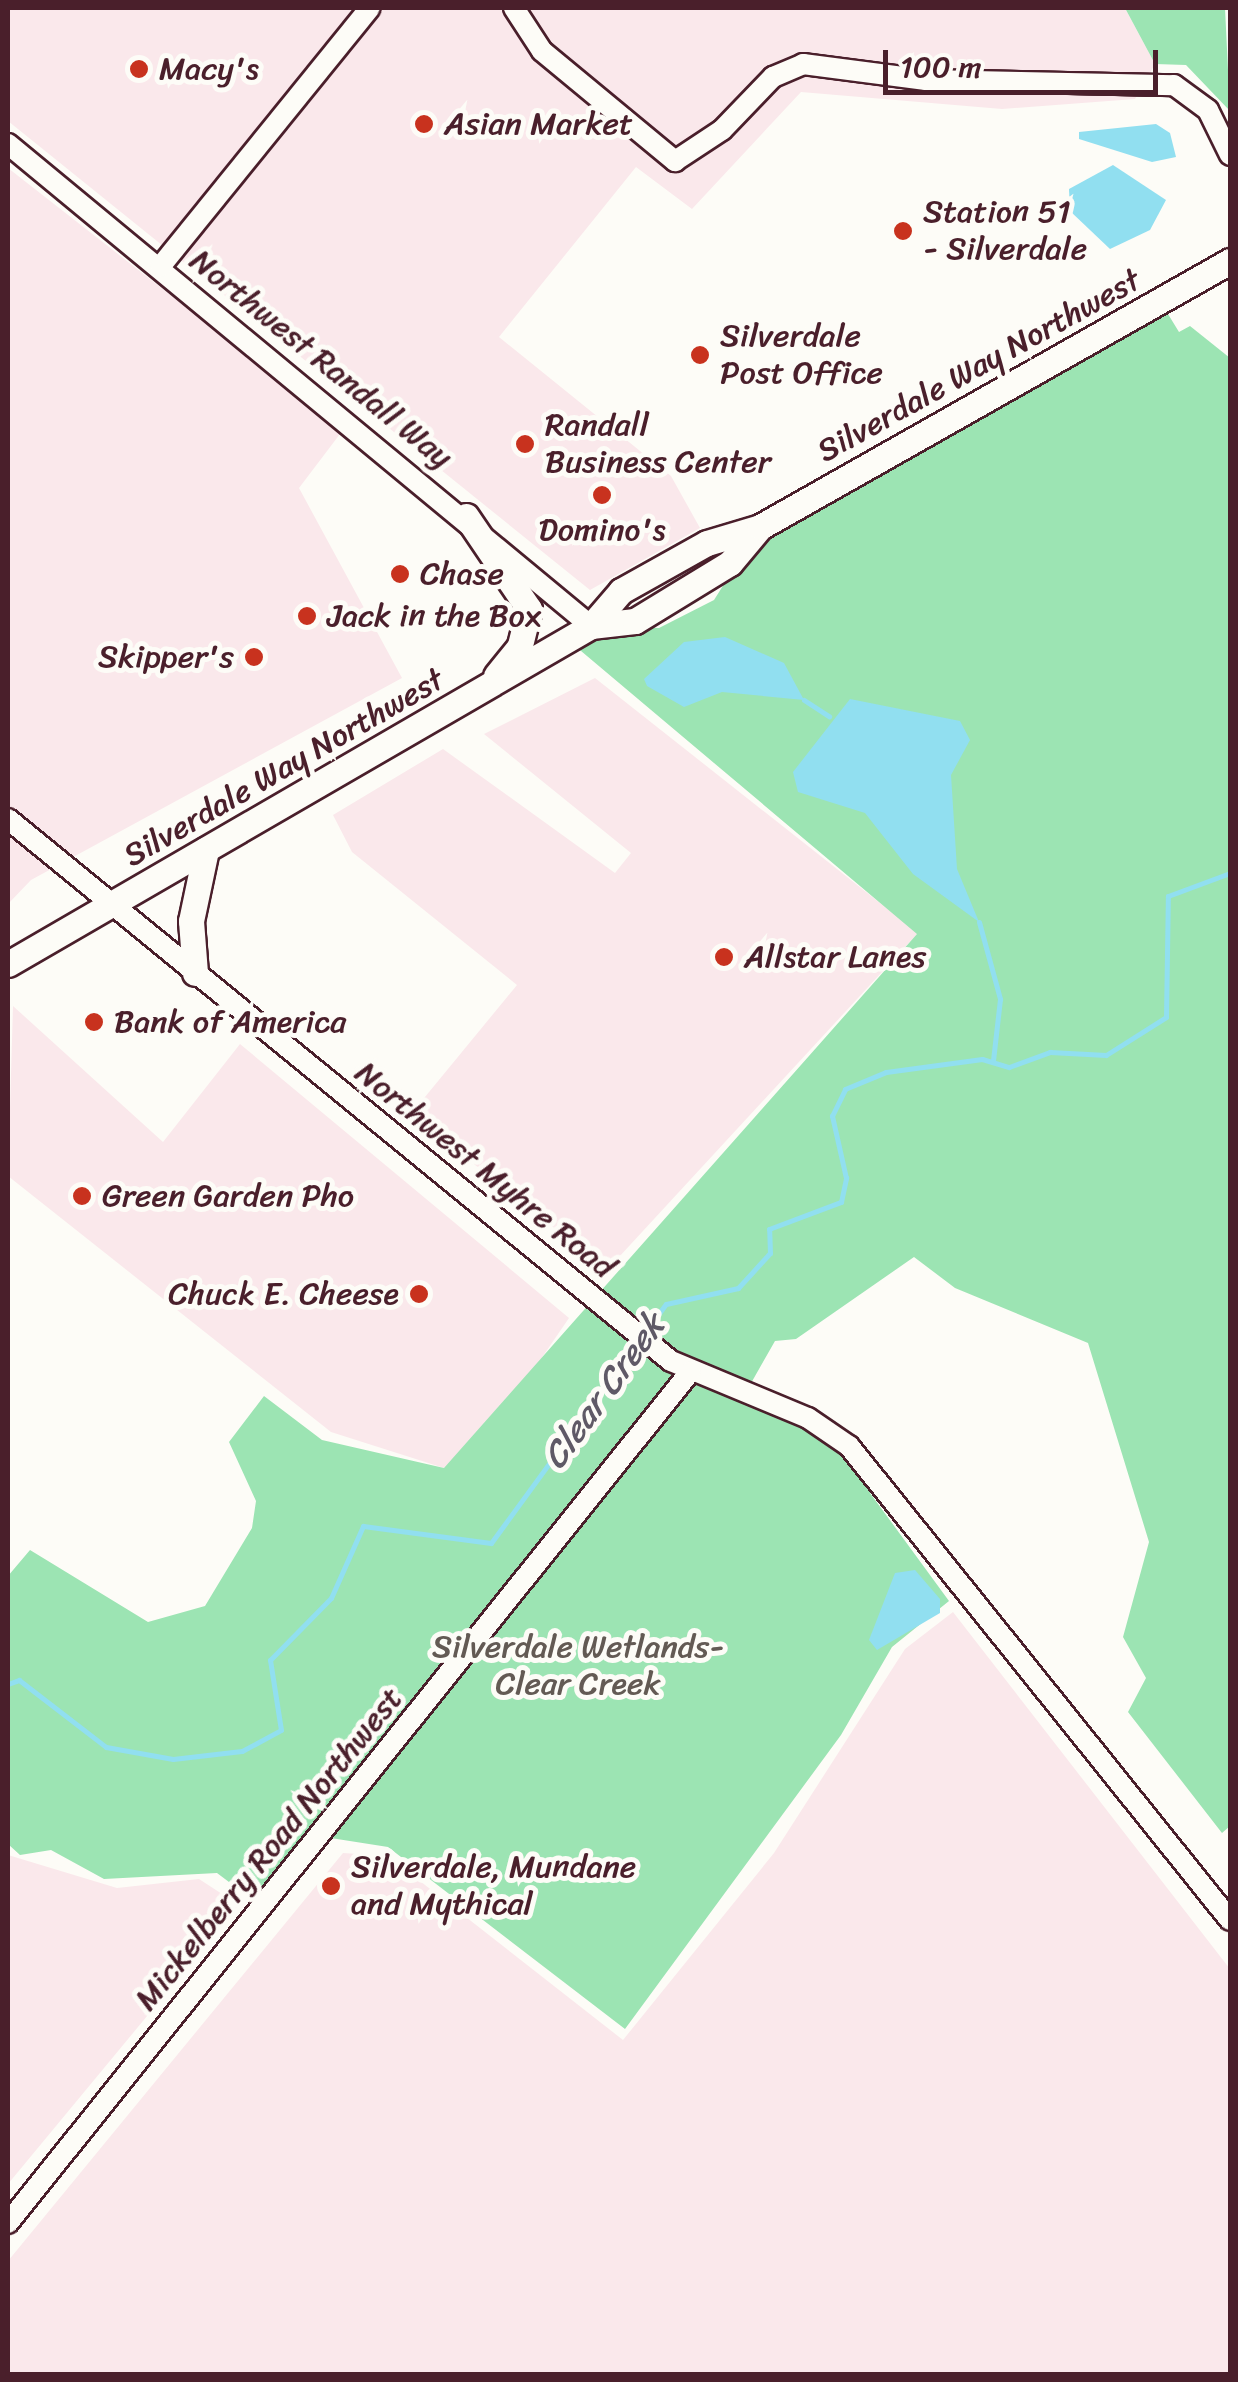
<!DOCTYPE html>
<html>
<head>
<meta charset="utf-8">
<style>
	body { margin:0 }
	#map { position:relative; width:1238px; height:2382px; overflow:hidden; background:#fdfcf7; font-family:Sriracha,sans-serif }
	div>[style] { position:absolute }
	.built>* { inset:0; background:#fae8eb }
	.green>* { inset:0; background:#9ce4b3 }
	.water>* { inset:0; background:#91dff0 }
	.stream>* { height:5px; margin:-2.5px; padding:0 2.5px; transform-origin:2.5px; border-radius:2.5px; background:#91dff0 }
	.roads { filter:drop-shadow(2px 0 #4a1f2b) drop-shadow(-2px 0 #4a1f2b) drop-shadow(0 2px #4a1f2b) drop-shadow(0 -2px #4a1f2b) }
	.minor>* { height:20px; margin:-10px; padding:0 10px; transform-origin:10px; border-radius:10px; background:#fdfcf7 }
	.major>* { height:25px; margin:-12.5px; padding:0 12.5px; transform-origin:12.5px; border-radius:12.5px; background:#fdfcf7 }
	.dots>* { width:28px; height:28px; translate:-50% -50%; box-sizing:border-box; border:5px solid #fdfcf7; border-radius:50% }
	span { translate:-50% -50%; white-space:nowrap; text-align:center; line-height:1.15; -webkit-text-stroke:10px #fdfcf7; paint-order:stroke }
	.poi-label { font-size:32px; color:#4a1f2b }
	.left { translate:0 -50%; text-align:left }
	.right { translate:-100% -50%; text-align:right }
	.street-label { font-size:32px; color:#4a1f2b }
	.park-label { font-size:32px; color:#635a54 }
	.water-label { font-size:35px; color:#5f5966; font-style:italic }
	.frame { position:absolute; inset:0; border:10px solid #4a1f2b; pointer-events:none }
	.scale { position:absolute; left:883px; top:50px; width:275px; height:45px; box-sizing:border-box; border:5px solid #4a1f2b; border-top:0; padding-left:12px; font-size:30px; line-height:35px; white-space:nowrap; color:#4a1f2b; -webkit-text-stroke:8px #fdfcf7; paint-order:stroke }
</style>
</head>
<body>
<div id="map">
	<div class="built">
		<i style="clip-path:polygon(8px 8px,1125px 8px,1155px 64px,1135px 99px,1002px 109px,801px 92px,692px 209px,636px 167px,499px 337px,671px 476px,700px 528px,590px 590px,8px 121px)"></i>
		<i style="clip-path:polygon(8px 168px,343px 430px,299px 488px,402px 678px,31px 880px,8px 904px)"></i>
		<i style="clip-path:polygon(595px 678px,918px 933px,607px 1270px,411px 1114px,517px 985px,352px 852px,333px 815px,443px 749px,615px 873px,631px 853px,484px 734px)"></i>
		<i style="clip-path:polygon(13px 1006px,163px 1142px,240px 1044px,569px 1318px,473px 1458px,444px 1468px,331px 1432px,8px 1176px)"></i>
		<i style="clip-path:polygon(953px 1612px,1230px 1969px,1230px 2374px,8px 2374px,8px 2261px,343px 1853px,388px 1856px,623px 2040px,774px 1853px,905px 1649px)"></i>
		<i style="clip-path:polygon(8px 1855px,117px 1888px,199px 1879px,239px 1905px,8px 2184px)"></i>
	</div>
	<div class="green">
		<i style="clip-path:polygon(1125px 8px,1225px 8px,1230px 111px,1186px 65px,1155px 64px)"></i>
		<i style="clip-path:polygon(1160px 301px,1179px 332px,1190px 326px,1230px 358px,1230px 1826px,1222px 1833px,1128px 1712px,1146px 1678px,1123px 1637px,1149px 1542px,1088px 1343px,955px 1288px,914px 1257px,796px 1339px,775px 1341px,746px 1392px,882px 1479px,870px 1493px,949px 1601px,892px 1647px,841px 1735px,625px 2029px,388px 1847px,318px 1836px,261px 1906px,217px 1873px,104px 1879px,51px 1850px,20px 1855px,8px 1844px,8px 1576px,30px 1550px,148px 1622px,205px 1606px,252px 1528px,256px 1501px,229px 1442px,264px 1396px,322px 1440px,444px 1468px,917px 934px,568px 640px,591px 626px,659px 628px,714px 600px,760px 527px)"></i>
	</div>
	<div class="water">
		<i style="clip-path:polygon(1156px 124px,1170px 133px,1176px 157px,1152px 162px,1079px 139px,1079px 132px)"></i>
		<i style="clip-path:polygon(1113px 165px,1166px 200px,1150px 230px,1110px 249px,1070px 211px,1069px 189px)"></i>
		<i style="clip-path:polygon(725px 637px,784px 663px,804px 700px,722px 692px,684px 707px,647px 686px,644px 679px,684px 642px)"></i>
		<i style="clip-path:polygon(850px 699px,960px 721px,970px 740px,951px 775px,957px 869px,979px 922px,913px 874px,865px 813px,798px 792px,793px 772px)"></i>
		<i style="clip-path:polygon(915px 1570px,940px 1599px,940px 1613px,877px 1650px,869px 1640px,895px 1573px)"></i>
	</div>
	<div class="stream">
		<i style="left:804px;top:700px;width:30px;rotate:33deg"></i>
		<i style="left:979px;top:922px;width:80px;rotate:74.7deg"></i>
		<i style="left:1000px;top:999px;width:61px;rotate:96.5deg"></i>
		<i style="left:644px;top:1334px;width:37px;rotate:-54deg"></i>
		<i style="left:666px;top:1304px;width:74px;rotate:-12.5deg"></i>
		<i style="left:738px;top:1288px;width:47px;rotate:-47.6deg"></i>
		<i style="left:770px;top:1253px;width:24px;rotate:-92deg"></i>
		<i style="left:769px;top:1229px;width:77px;rotate:-20.6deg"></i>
		<i style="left:841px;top:1202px;width:25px;rotate:-78deg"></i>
		<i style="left:846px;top:1178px;width:64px;rotate:-102.7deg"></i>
		<i style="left:832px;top:1116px;width:30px;rotate:-64deg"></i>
		<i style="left:845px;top:1089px;width:44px;rotate:-22.5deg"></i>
		<i style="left:886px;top:1072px;width:97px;rotate:-7.7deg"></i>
		<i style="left:982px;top:1059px;width:28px;rotate:17deg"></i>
		<i style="left:1009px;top:1067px;width:44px;rotate:-20.1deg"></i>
		<i style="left:1050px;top:1052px;width:56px;rotate:3.1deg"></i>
		<i style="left:1106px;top:1055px;width:71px;rotate:-32.3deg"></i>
		<i style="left:1166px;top:1017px;width:121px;rotate:-89.1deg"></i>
		<i style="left:1168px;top:896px;width:66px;rotate:-20.4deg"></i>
		<i style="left:8px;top:1684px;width:12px;rotate:-20deg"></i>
		<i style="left:19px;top:1680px;width:110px;rotate:37.6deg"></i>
		<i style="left:106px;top:1747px;width:68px;rotate:10.2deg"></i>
		<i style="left:173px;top:1759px;width:69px;rotate:-6.6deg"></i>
		<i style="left:242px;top:1751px;width:44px;rotate:-28.3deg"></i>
		<i style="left:281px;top:1730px;width:71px;rotate:-98.9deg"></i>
		<i style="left:270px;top:1660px;width:87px;rotate:-45.5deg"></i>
		<i style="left:331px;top:1598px;width:79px;rotate:-66deg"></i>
		<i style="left:363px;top:1526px;width:129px;rotate:7.6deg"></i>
		<i style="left:491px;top:1543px;width:248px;rotate:-53.9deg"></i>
	</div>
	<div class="roads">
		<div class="minor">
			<i style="left:514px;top:8px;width:51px;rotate:56.9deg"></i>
			<i style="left:542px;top:51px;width:173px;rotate:39.6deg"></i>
			<i style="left:675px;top:161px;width:56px;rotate:-33.4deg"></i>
			<i style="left:722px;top:130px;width:74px;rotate:-46.1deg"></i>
			<i style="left:773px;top:77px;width:33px;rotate:-23deg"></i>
			<i style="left:803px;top:64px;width:124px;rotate:7.4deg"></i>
			<i style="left:926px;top:80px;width:248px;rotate:1.2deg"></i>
			<i style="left:1174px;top:85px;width:42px;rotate:36.3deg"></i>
			<i style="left:1208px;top:110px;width:50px;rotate:63.9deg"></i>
			<i style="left:8px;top:144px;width:756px;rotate:39.58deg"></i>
			<i style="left:160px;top:267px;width:333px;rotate:-51deg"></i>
			<i style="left:8px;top:819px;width:856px;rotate:39.27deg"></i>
			<i style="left:671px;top:1361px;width:148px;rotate:22.6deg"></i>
			<i style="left:808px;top:1418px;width:50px;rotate:34.3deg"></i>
			<i style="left:849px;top:1446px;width:608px;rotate:51.21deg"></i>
			<i style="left:8px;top:2223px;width:1091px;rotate:-51.29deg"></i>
		</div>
		<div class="major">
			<i style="left:466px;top:516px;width:112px;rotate:55.9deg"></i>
			<i style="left:529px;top:609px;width:38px;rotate:104deg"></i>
			<i style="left:520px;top:646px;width:38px;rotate:129deg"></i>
			<i style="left:591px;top:626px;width:44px;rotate:-6.5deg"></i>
			<i style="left:635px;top:621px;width:111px;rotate:-31.4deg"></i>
			<i style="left:730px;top:563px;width:47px;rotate:-50.2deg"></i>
			<i style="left:8px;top:964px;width:674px;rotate:-30.1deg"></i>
			<i style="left:591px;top:626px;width:46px;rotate:-49.4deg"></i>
			<i style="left:621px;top:591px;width:98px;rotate:-29.2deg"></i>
			<i style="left:707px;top:543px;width:55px;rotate:-16.8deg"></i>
			<i style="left:760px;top:527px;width:540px;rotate:-29.51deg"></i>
			<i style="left:195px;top:973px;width:52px;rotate:-94.4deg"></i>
			<i style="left:191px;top:921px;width:73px;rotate:-78.1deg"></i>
		</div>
	</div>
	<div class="dots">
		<i style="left:139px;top:69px;background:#c8321e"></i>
		<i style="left:424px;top:124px;background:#c8321e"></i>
		<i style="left:903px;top:231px;background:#c8321e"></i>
		<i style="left:700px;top:355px;background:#c8321e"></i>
		<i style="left:525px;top:444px;background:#c8321e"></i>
		<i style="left:602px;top:495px;background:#c8321e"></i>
		<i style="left:400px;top:574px;background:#c8321e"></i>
		<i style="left:307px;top:616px;background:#c8321e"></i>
		<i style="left:254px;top:657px;background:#c8321e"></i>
		<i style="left:724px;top:957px;background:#c8321e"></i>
		<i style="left:94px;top:1022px;background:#c8321e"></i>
		<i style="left:82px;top:1196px;background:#c8321e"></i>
		<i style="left:419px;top:1294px;background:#c8321e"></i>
		<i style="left:331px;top:1886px;background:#c8321e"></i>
	</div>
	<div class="poi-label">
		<span class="left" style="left:159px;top:69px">Macy's</span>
		<span class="left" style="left:444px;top:124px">Asian Market</span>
		<span class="left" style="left:923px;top:231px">Station 51<br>- Silverdale</span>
		<span class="left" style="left:720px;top:355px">Silverdale<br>Post Office</span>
		<span class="left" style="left:545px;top:444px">Randall<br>Business Center</span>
		<span style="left:602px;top:530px">Domino's</span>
		<span class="left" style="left:420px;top:574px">Chase</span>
		<span class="left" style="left:327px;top:616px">Jack in the Box</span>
		<span class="right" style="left:234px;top:657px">Skipper's</span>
		<span class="left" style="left:744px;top:957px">Allstar Lanes</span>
		<span class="left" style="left:114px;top:1022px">Bank of America</span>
		<span class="left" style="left:102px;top:1196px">Green Garden Pho</span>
		<span class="right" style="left:399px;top:1294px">Chuck E. Cheese</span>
		<span class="left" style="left:351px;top:1886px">Silverdale, Mundane<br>and Mythical</span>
	</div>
	<div class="street-label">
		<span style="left:321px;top:359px;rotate:39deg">Northwest Randall Way</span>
		<span style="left:979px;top:366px;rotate:-29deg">Silverdale Way Northwest</span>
		<span style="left:284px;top:768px;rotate:-30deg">Silverdale Way Northwest</span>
		<span style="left:485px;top:1170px;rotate:39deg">Northwest Myhre Road</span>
		<span style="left:269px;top:1849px;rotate:-51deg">Mickelberry Road Northwest</span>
	</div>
	<div class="park-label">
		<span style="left:578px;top:1666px">Silverdale Wetlands-<br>Clear Creek</span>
	</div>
	<div class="water-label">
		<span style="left:603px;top:1391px;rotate:-54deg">Clear Creek</span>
	</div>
	<div class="frame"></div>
	<div class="scale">100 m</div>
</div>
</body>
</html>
